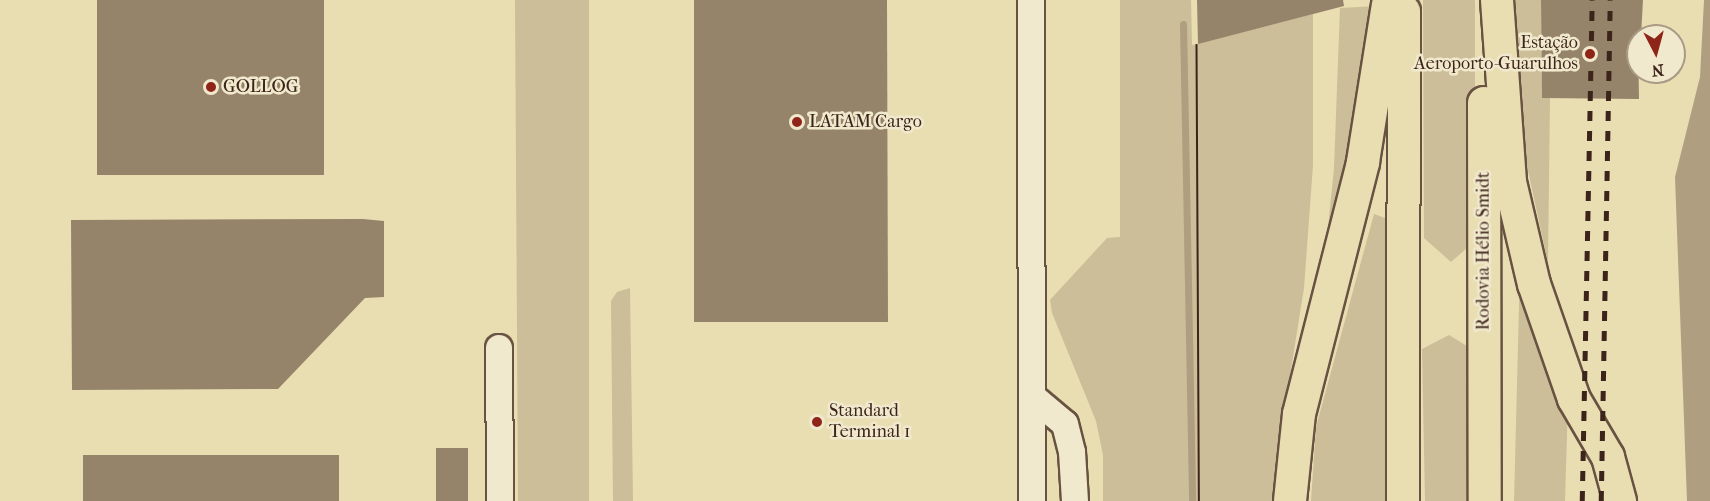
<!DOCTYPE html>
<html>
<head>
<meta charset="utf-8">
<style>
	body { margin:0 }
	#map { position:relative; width:1710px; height:501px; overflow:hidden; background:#e9ddb2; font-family:"IM FELL French Canon",serif }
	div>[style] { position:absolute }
	.green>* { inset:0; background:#ccbe98 }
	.water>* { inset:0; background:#af9e7f }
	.stream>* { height:7px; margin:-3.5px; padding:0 3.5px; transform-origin:3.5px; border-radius:3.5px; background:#af9e7f }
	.building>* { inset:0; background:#96846a }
	.roads { filter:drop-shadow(2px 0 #685241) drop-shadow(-2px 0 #685241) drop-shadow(0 2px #685241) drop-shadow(0 -2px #685241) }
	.minor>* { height:26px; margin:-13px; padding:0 13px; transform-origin:13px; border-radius:13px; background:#f1e9cd }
	.major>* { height:32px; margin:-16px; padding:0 16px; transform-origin:16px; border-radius:16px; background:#e9ddb2 }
	.tram>* { height:1.5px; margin:-0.75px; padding:0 0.75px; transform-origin:0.75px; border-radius:0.75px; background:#3d241b }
	.rail>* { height:4.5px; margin-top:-2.25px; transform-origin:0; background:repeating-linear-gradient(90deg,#3d241b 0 10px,transparent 0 20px) }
	.dots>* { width:16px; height:16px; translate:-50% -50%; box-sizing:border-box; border:3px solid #f1e9cd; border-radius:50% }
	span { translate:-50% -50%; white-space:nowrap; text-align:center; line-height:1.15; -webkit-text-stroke:5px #f1e9cd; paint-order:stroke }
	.poi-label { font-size:18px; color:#3d241b }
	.right { translate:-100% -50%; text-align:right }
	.left { translate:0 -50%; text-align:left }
	.street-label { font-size:18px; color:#3d241b }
	.north { position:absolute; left:1626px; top:24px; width:60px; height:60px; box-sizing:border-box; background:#f1e9cd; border:2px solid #a99a86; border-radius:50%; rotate:174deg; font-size:16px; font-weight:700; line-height:24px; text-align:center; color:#3d241b }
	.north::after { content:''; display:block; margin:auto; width:21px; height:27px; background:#8f2418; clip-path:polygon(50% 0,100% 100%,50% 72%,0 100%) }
</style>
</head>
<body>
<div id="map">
	<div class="green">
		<i style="clip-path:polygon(515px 0,589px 0,589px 501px,518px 501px)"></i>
		<i style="clip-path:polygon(1120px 0,1191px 0,1192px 45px,1313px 14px,1313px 165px,1304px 288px,1288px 388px,1279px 501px,1103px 501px,1103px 455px,1096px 421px,1052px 313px,1050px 300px,1107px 238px,1120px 237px)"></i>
		<i style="clip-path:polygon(1423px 0,1475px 0,1475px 241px,1451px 262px,1424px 238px)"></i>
		<i style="clip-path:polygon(1515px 0,1541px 0,1542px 98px,1550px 98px,1548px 263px,1527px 166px)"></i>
		<i style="clip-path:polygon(1379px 6px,1359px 144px,1324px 267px,1334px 168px,1340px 8px)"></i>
		<i style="clip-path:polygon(1374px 214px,1385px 218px,1388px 501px,1311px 501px,1316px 427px)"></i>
		<i style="clip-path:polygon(1520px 268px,1568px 402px,1565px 501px,1514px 501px)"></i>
		<i style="clip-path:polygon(630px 288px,633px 501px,613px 501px,611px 301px,617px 292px)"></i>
		<i style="clip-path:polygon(1449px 335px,1475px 351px,1477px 501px,1425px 501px,1422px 349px)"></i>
	</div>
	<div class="water">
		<i style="clip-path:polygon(1704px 0,1710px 0,1710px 501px,1687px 501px,1675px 177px,1700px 77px)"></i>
	</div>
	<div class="stream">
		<i style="left:1183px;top:24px;width:477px;rotate:88.9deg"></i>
	</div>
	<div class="building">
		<i style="clip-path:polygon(97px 0,324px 0,324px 175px,97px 175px)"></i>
		<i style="clip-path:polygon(694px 0,887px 0,888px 322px,694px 322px)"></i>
		<i style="clip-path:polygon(1197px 0,1343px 0,1344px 6px,1198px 44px)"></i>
		<i style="clip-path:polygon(1541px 0,1643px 0,1641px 36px,1638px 36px,1639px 99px,1542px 98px)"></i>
		<i style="clip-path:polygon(363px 219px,384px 221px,384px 297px,365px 298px,278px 389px,72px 390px,71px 220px)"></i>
		<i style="clip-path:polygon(436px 448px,468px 448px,468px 501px,436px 501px)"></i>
		<i style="clip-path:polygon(83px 455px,339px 455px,339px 501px,83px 501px)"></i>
	</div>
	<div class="roads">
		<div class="minor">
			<i style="left:1031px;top:0;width:501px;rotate:89.89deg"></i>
			<i style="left:499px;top:348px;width:153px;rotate:89.6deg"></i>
			<i style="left:1034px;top:398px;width:40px;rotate:40deg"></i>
			<i style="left:1065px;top:424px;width:29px;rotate:76deg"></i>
			<i style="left:1072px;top:452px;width:49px;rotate:86.5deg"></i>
		</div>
		<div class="major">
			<i style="left:1497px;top:0;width:182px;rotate:85.9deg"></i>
			<i style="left:1510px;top:182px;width:105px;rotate:76.8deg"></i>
			<i style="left:1534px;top:284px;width:122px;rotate:70.8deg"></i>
			<i style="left:1574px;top:399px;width:67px;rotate:59.6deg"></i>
			<i style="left:1608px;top:457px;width:46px;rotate:74.7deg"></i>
			<i style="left:1484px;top:103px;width:398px;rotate:89.9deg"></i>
			<i style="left:1290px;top:501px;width:87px;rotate:-84.1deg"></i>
			<i style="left:1299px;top:414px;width:260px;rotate:-75.7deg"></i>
			<i style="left:1363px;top:162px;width:159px;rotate:-81deg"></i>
			<i style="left:1403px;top:501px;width:490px;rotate:-89.9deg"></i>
		</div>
	</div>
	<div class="tram">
		<i style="left:1197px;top:45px;width:456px;rotate:89.7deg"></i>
	</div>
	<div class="rail">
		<i style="left:1582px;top:501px;width:501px;rotate:-88.86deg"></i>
		<i style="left:1601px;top:501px;width:501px;rotate:-88.97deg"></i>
	</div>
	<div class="dots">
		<i style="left:1590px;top:54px;background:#8f2418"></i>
		<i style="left:211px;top:87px;background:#8f2418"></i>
		<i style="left:797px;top:122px;background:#8f2418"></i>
		<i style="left:817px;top:422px;background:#8f2418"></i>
	</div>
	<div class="poi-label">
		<span class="right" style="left:1578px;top:54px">Estação<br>Aeroporto-Guarulhos</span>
		<span class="left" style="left:223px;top:87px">GOLLOG</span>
		<span class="left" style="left:809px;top:122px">LATAM Cargo</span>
		<span class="left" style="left:829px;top:422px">Standard<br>Terminal 1</span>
	</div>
	<div class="street-label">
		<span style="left:1484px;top:251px;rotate:-90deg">Rodovia Hélio Smidt</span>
	</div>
	<div class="north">N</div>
</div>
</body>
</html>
